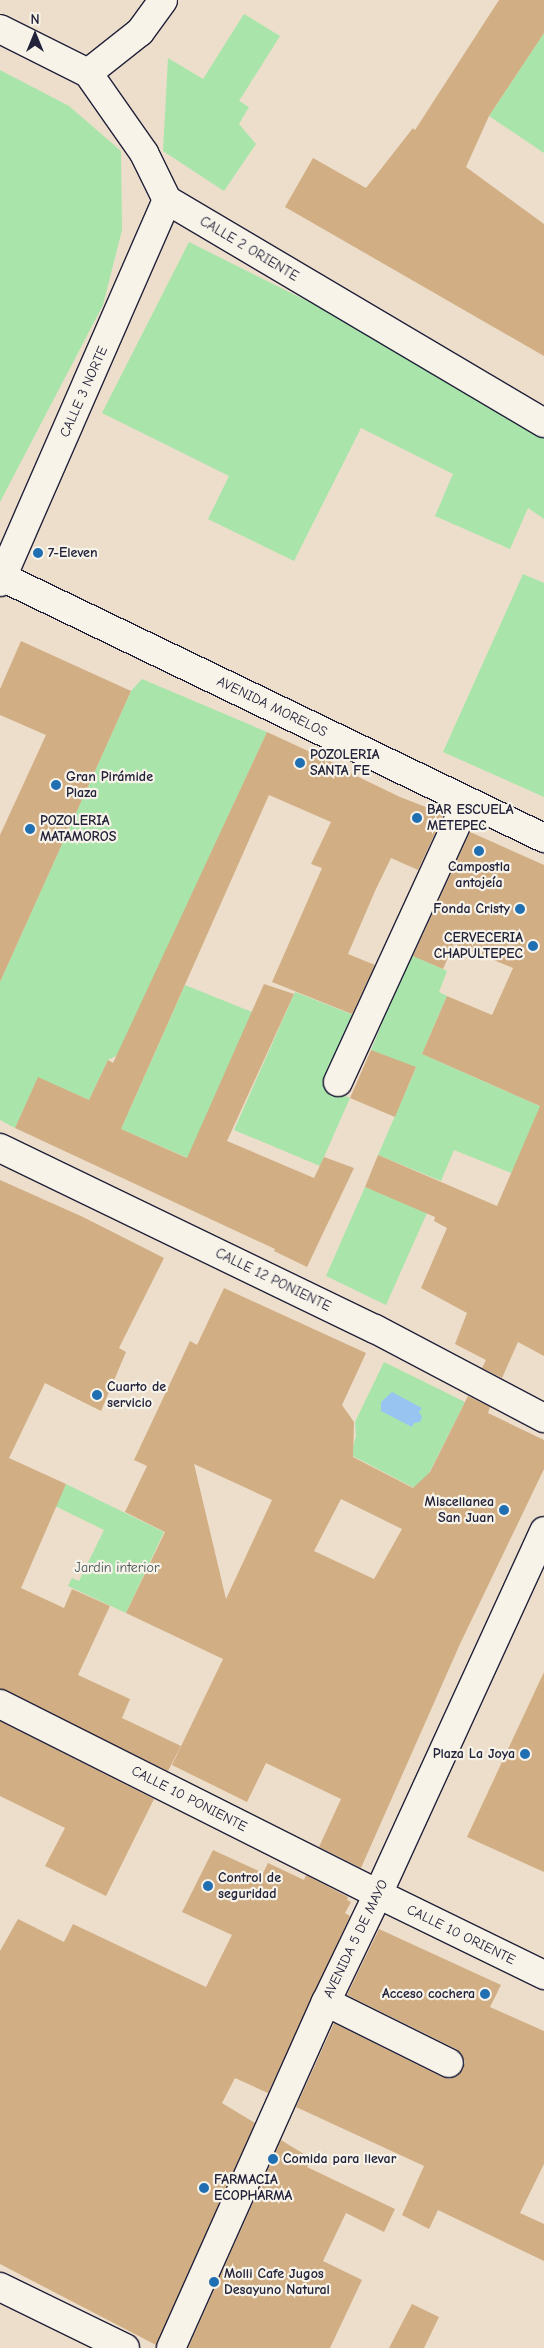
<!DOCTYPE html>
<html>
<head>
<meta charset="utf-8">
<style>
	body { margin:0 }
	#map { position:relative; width:544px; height:2348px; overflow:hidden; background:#ecdeca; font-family:"Comic Neue",sans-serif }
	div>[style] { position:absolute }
	.green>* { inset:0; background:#a9e5ab }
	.water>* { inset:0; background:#98c4f2 }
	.building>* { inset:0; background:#d2ae84 }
	.roads { filter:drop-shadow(1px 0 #22223b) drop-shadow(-1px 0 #22223b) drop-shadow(0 1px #22223b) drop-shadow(0 -1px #22223b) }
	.street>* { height:28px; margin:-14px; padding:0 14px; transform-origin:14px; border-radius:14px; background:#f7f3e8 }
	.secondary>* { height:28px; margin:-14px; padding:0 14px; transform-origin:14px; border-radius:14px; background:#f7f3e8 }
	.dots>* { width:14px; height:14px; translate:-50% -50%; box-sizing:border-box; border:2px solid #f7f3e8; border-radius:50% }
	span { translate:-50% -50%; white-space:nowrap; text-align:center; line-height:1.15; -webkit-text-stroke:4.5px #f7f3e8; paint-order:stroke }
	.street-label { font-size:14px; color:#22223b }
	.poi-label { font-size:14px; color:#22223b; font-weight:700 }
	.left { translate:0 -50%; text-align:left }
	.right { translate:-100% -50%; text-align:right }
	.park-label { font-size:14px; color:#445357 }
	.north { position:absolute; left:10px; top:10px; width:50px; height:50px; -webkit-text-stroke:4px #f7f3e8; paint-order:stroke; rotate:0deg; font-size:14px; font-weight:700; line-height:20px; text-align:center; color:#22223b }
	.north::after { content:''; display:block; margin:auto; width:18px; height:22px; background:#22223b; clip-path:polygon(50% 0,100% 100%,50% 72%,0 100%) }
</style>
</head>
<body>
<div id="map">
	<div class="green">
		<i style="clip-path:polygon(244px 14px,280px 36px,239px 101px,249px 107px,239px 124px,256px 144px,224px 191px,163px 151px,168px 58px,203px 79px)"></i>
		<i style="clip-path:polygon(544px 33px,544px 153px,489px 116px)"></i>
		<i style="clip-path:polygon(0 70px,69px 106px,121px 151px,122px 230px,103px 305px,0 502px)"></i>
		<i style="clip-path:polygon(189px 242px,544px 419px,544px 519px,528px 508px,510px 549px,435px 516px,453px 474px,361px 428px,294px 561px,208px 519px,229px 476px,102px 413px)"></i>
		<i style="clip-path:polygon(523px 574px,544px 583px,544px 797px,443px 752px)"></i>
		<i style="clip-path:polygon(142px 679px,267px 732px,118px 1055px,108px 1060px,89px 1100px,38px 1078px,15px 1128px,0 1120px,0 982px,131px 691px)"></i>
		<i style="clip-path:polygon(410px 954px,447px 971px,439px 992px,447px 996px,422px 1054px,544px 1108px,511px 1173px,454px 1150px,441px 1181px,378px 1155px,416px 1068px,371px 1050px)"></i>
		<i style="clip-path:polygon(185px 985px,252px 1012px,188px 1158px,121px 1129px)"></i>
		<i style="clip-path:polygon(295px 992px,356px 1016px,326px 1088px,350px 1098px,320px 1166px,234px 1130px)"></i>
		<i style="clip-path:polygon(365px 1187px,427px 1213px,386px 1305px,326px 1276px)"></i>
		<i style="clip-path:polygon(384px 1362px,465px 1402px,420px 1491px,351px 1455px,356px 1436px,355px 1422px)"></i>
		<i style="clip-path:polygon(66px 1484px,164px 1532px,126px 1613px,68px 1586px,72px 1578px,79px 1581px,104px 1530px,55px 1506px)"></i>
	</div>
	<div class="water">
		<i style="clip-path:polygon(392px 1392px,422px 1408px,419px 1412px,422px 1417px,420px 1422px,414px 1423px,412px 1427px,381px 1411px,381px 1402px)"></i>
	</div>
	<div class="building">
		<i style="clip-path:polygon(499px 0,544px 0,544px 33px,489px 116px,466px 167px,544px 224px,544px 356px,285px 207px,313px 158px,366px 188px,413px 128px,415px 130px)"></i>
		<i style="clip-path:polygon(21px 641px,131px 691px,0 982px,0 835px,46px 735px,0 715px,0 689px)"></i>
		<i style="clip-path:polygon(267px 732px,345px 768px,344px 770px,400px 797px,444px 814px,418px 870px,391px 858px,375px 891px,348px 954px,375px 965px,352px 1014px,272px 982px,322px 868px,311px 864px,331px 822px,269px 795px,121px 1129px,187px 1158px,264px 984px,294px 994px,227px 1141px,314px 1178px,324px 1157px,354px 1168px,307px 1267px,274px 1251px,275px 1249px,15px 1128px,38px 1077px,89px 1100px,108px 1060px,113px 1063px)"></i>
		<i style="clip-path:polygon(470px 832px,544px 865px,544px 1356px,518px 1342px,502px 1378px,482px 1368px,486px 1360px,455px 1344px,467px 1313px,421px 1288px,447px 1228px,434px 1221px,435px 1217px,365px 1187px,378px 1155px,497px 1206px,540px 1106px,422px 1054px,447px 996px,492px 1015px,513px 968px,454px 944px,443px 969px,413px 956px)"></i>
		<i style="clip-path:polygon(371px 1050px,416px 1067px,395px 1117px,350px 1098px)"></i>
		<i style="clip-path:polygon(0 1180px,83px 1217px,164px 1258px,119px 1348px,126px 1352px,101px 1411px,45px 1383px,9px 1458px,66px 1484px,21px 1588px,64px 1608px,72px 1589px,110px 1606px,78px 1675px,130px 1699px,122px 1718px,181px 1746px,168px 1771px,0 1689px)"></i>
		<i style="clip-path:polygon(evenodd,224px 1288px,366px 1353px,342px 1405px,354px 1422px,353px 1457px,413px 1488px,430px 1472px,468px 1396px,490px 1407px,488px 1413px,544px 1440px,544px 1469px,460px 1644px,361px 1868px,319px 1847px,341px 1799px,266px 1763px,247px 1802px,172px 1765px,223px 1659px,126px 1613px,165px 1532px,125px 1512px,147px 1466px,134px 1460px,190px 1341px,197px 1345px,224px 1288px,194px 1464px,272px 1500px,226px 1599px,194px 1464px,224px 1288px,341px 1499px,402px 1529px,374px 1579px,314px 1551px,341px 1499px)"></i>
		<i style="clip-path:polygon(544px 1672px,544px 1872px,467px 1837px)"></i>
		<i style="clip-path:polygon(0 1721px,154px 1799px,106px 1896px,45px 1866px,65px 1828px,0 1796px)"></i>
		<i style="clip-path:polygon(213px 1850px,263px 1873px,268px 1863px,304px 1880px,306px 1875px,348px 1897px,347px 1900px,351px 1902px,345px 1913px,350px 1916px,268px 2093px,235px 2078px,222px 2103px,255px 2123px,156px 2345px,0 2264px,0 1951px,18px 1919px,64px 1942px,73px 1924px,206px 1987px,232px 1935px,182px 1912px)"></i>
		<i style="clip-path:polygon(379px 1929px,501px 1985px,490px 2007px,544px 2031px,544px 2164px,520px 2213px,544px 2224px,544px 2261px,438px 2210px,429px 2229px,402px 2215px,424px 2166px,296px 2107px,334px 2023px,442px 2077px,450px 2079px,457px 2076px,463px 2069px,465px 2062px,462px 2055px,456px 2049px,347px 1995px)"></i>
		<i style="clip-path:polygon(281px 2140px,312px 2159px,307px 2167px,395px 2209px,384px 2232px,346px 2213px,323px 2261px,362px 2280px,330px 2348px,188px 2348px)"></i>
		<i style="clip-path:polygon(412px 2304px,439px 2317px,424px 2348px,389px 2348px)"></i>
	</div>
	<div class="roads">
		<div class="street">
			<i style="left:0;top:29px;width:98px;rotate:26.6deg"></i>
			<i style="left:88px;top:73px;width:98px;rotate:55deg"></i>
			<i style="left:144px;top:153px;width:52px;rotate:63.9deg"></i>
			<i style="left:167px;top:200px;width:438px;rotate:30.6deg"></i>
			<i style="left:88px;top:73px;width:66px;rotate:-38.3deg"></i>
			<i style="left:140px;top:32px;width:39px;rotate:-54deg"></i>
			<i style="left:0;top:582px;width:417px;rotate:-66.4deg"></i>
			<i style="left:338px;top:1082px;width:308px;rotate:-65.3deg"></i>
			<i style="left:0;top:1148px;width:416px;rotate:25.8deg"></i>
			<i style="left:375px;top:1329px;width:191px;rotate:27.8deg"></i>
			<i style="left:0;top:1704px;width:423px;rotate:26.7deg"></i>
			<i style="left:378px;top:1894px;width:185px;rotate:26deg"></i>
			<i style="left:326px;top:2002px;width:137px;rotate:26.4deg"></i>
			<i style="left:0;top:2287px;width:139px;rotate:26deg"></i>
		</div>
		<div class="secondary">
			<i style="left:0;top:576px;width:604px;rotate:25.72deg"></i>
			<i style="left:171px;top:2348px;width:379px;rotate:-65.9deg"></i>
			<i style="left:326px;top:2002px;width:120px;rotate:-64.3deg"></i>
			<i style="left:378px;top:1894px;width:399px;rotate:-65.4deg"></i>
		</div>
	</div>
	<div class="dots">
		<i style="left:38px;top:553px;background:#1f6fb2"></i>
		<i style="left:300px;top:763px;background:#1f6fb2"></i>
		<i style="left:56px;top:785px;background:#1f6fb2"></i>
		<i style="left:417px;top:818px;background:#1f6fb2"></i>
		<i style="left:30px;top:829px;background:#1f6fb2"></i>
		<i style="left:479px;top:851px;background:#1f6fb2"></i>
		<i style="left:520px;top:909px;background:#1f6fb2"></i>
		<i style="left:533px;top:946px;background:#1f6fb2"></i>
		<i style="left:97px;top:1395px;background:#1f6fb2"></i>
		<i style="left:504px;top:1510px;background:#1f6fb2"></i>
		<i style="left:525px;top:1754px;background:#1f6fb2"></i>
		<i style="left:208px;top:1886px;background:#1f6fb2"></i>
		<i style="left:485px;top:1994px;background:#1f6fb2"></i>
		<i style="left:273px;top:2159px;background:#1f6fb2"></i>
		<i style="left:204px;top:2188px;background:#1f6fb2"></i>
		<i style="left:214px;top:2282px;background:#1f6fb2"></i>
	</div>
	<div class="street-label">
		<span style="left:249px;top:249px;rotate:31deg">CALLE 2 ORIENTE</span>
		<span style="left:84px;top:392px;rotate:-66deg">CALLE 3 NORTE</span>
		<span style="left:272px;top:707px;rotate:26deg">AVENIDA MORELOS</span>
		<span style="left:273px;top:1280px;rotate:26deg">CALLE 12 PONIENTE</span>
		<span style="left:189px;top:1799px;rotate:27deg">CALLE 10 PONIENTE</span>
		<span style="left:461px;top:1935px;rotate:26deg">CALLE 10 ORIENTE</span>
		<span style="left:356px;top:1939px;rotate:-64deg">AVENIDA 5 DE MAYO</span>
	</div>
	<div class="poi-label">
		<span class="left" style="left:48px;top:553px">7-Eleven</span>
		<span class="left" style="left:310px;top:763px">POZOLERIA<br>SANTA FE</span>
		<span class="left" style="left:66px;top:785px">Gran Pirámide<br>Plaza</span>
		<span class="left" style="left:427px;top:818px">BAR ESCUELA<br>METEPEC</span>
		<span class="left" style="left:40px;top:829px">POZOLERIA<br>MATAMOROS</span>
		<span style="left:479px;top:875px">Campostla<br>antojeía</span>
		<span class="right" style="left:510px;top:909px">Fonda Cristy</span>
		<span class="right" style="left:523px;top:946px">CERVECERIA<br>CHAPULTEPEC</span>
		<span class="left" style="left:107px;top:1395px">Cuarto de<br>servicio</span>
		<span class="right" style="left:494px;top:1510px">Miscellanea<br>San Juan</span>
		<span class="right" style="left:515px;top:1754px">Plaza La Joya</span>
		<span class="left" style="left:218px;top:1886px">Control de<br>seguridad</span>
		<span class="right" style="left:475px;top:1994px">Acceso cochera</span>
		<span class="left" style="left:283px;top:2159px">Comida para llevar</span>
		<span class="left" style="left:214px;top:2188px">FARMACIA<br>ECOPHARMA</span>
		<span class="left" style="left:224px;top:2282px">Molli Cafe Jugos<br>Desayuno Natural</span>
	</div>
	<div class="park-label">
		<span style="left:117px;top:1568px">Jardin interior</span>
	</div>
	<div class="north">N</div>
</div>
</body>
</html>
